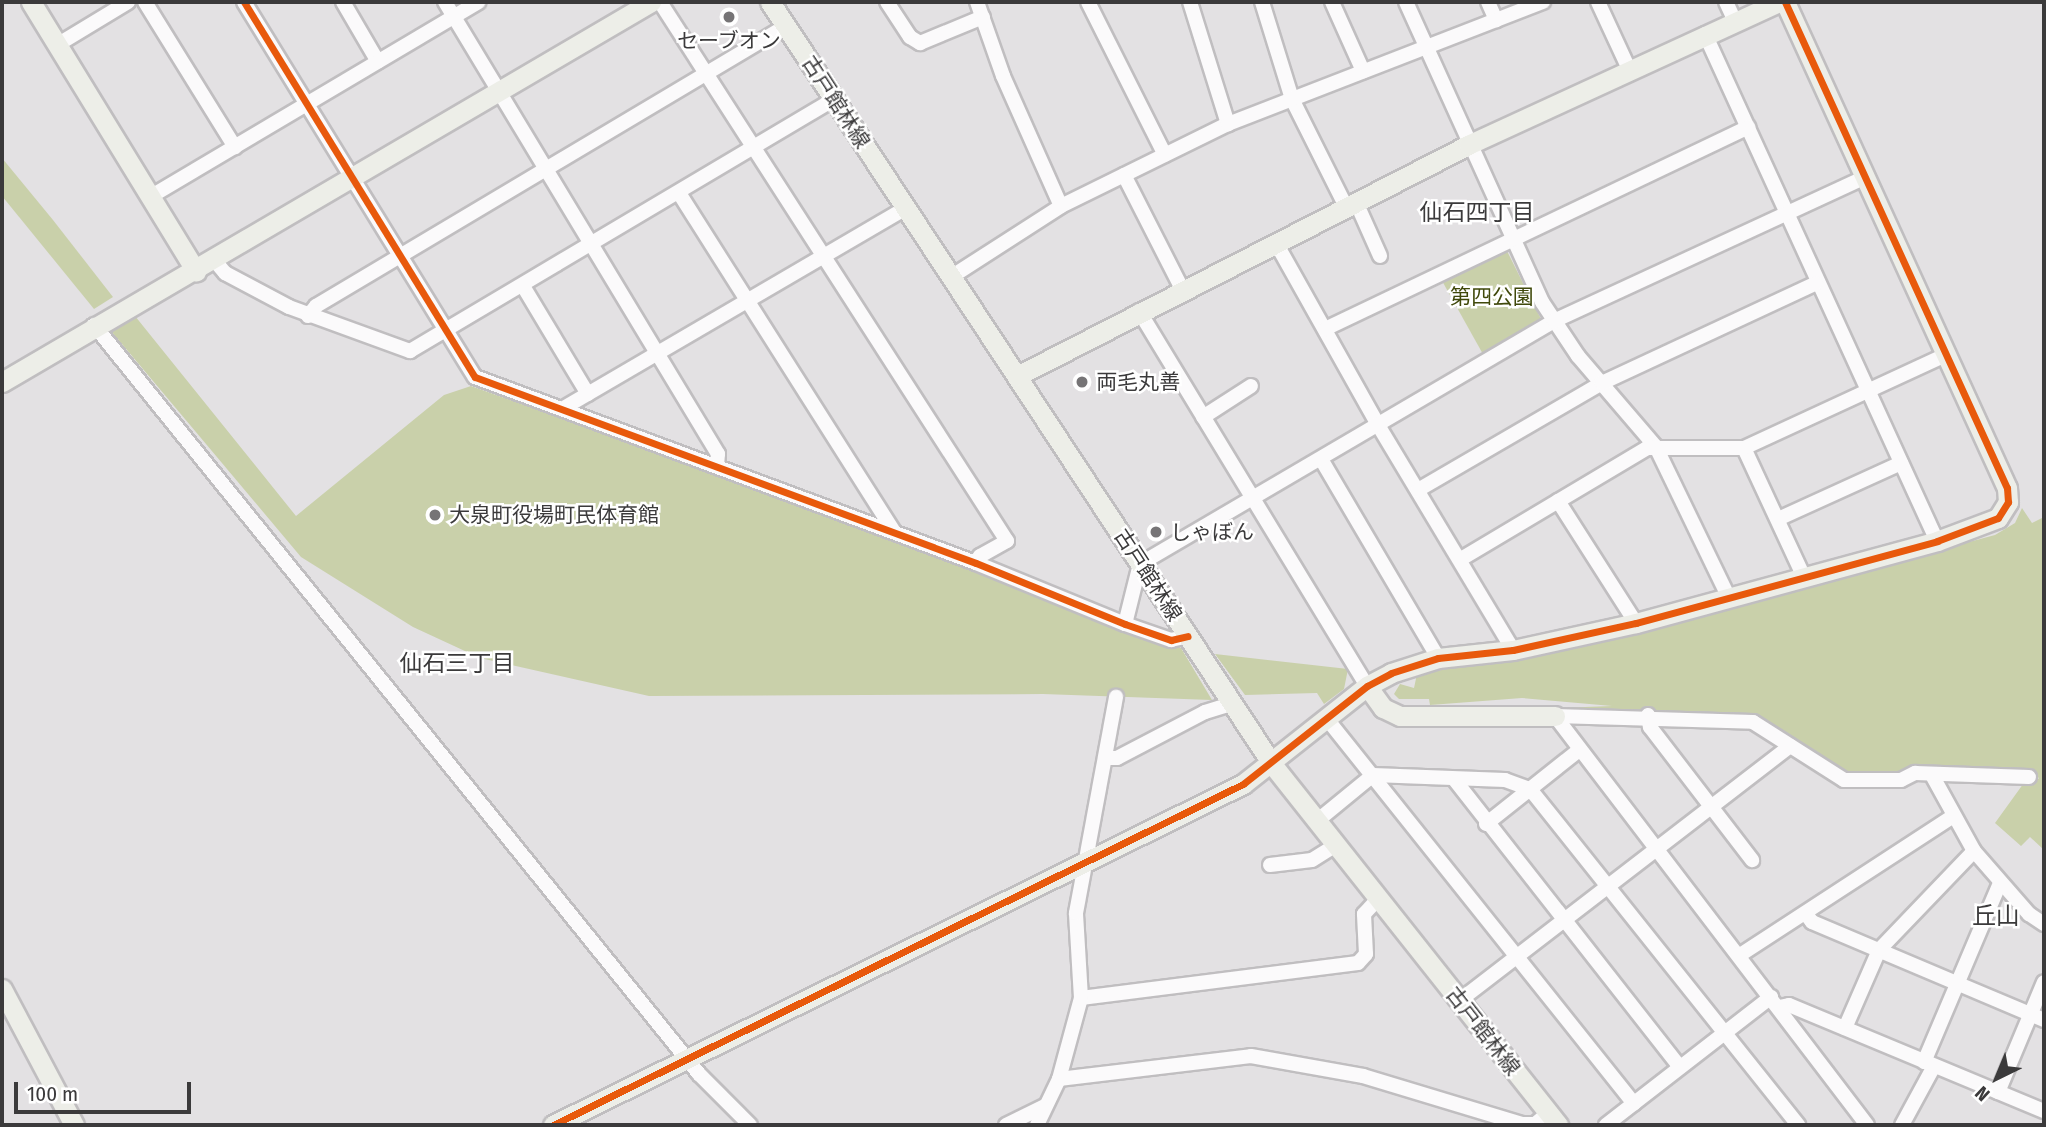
<!DOCTYPE html>
<html>
<head>
<meta charset="utf-8">
<style>
	body { margin:0 }
	#map { position:relative; width:2046px; height:1127px; overflow:hidden; background:#e3e1e3; font-family:"Fira Sans Condensed","Noto Sans JP",sans-serif }
	div>[style] { position:absolute }
	.green>* { inset:0; background:#c9d0aa }
	.roads { filter:drop-shadow(2px 0 #c0bec0) drop-shadow(-2px 0 #c0bec0) drop-shadow(0 2px #c0bec0) drop-shadow(0 -2px #c0bec0) }
	.street>* { height:14px; margin:-7px; padding:0 7px; transform-origin:7px; border-radius:7px; background:#fbfafb }
	.secondary>* { height:19px; margin:-9.5px; padding:0 9.5px; transform-origin:9.5px; border-radius:9.5px; background:#edeee8 }
	.cycleway>* { height:7px; margin:-3.5px; padding:0 3.5px; transform-origin:3.5px; border-radius:3.5px; background:#e8590c }
	.dots>* { width:19px; height:19px; translate:-50% -50%; box-sizing:border-box; border:4px solid #fff; border-radius:50% }
	span { translate:-50% -50%; white-space:nowrap; text-align:center; line-height:1.15; -webkit-text-stroke:5px #fff; paint-order:stroke }
	.poi-label { font-size:21px; color:#3b3a3b }
	.left { translate:0 -50%; text-align:left }
	.street-label { font-size:21px; color:#3b3a3b }
	.park-label { font-size:21px; color:#40490b }
	.neighbourhood-label { font-size:23px; color:#3b3a3b }
	.quarter-label { font-size:24px; color:#3b3a3b }
	.frame { position:absolute; inset:0; border:4px solid #3b3a3b; pointer-events:none }
	.north { position:absolute; left:1962px; top:1043px; width:70px; height:70px; -webkit-text-stroke:5px #fff; paint-order:stroke; rotate:223deg; font-size:19px; font-weight:700; line-height:28px; text-align:center; color:#3b3a3b }
	.north::after { content:''; display:block; margin:auto; width:24px; height:32px; background:#3b3a3b; clip-path:polygon(50% 0,100% 100%,50% 72%,0 100%) }
	.scale { position:absolute; left:14px; top:1082px; width:177px; height:32px; box-sizing:border-box; border:4px solid #3b3a3b; border-top:0; padding-left:9px; font-size:21px; line-height:24px; white-space:nowrap; color:#3b3a3b; -webkit-text-stroke:5px #fff; paint-order:stroke }
</style>
</head>
<body>
<div id="map">
	<div class="green">
		<i style="clip-path:polygon(2px 158px,53px 220px,113px 297px,94px 309px,2px 196px)"></i>
		<i style="clip-path:polygon(1505px 247px,1542px 321px,1484px 356px,1441px 279px)"></i>
		<i style="clip-path:polygon(135px 316px,296px 516px,444px 395px,471px 386px,961px 561px,1181px 648px,1212px 700px,1043px 694px,649px 696px,480px 658px,413px 627px,301px 557px,111px 331px)"></i>
		<i style="clip-path:polygon(2022px 508px,2032px 523px,2044px 517px,2044px 850px,2030px 837px,2021px 846px,1995px 823px,2026px 780px,2033px 784px,2039px 778px,2024px 769px,1917px 766px,1900px 774px,1849px 775px,1751px 716px,1558px 708px,1612px 706px,1522px 698px,1430px 705px,1429px 699px,1399px 699px,1394px 694px,1400px 684px,1414px 688px,1417px 674px,1584px 646px,1995px 535px,2015px 523px)"></i>
		<i style="clip-path:polygon(1215px 654px,1348px 669px,1344px 689px,1324px 704px,1317px 693px,1245px 695px)"></i>
	</div>
	<div class="roads">
		<div class="street">
			<i style="left:145px;top:2px;width:171px;rotate:58.2deg"></i>
			<i style="left:244px;top:2px;width:440px;rotate:58.4deg"></i>
			<i style="left:475px;top:377px;width:534px;rotate:20.37deg"></i>
			<i style="left:976px;top:563px;width:161px;rotate:22.3deg"></i>
			<i style="left:1125px;top:624px;width:49px;rotate:19.2deg"></i>
			<i style="left:1171px;top:640px;width:17px;rotate:-13deg"></i>
			<i style="left:343px;top:2px;width:69px;rotate:59.7deg"></i>
			<i style="left:445px;top:2px;width:528px;rotate:58.87deg"></i>
			<i style="left:718px;top:454px;width:12px;rotate:95deg"></i>
			<i style="left:660px;top:2px;width:641px;rotate:57.23deg"></i>
			<i style="left:1007px;top:541px;width:31px;rotate:151deg"></i>
			<i style="left:980px;top:556px;width:8px;rotate:120deg"></i>
			<i style="left:887px;top:2px;width:42px;rotate:56.7deg"></i>
			<i style="left:910px;top:37px;width:12px;rotate:31deg"></i>
			<i style="left:920px;top:43px;width:68px;rotate:-22.4deg"></i>
			<i style="left:977px;top:2px;width:78px;rotate:70.6deg"></i>
			<i style="left:1003px;top:76px;width:142px;rotate:66deg"></i>
			<i style="left:1088px;top:2px;width:171px;rotate:63.3deg"></i>
			<i style="left:1190px;top:2px;width:128px;rotate:72.7deg"></i>
			<i style="left:1262px;top:2px;width:102px;rotate:72.8deg"></i>
			<i style="left:1292px;top:99px;width:121px;rotate:63.4deg"></i>
			<i style="left:1332px;top:2px;width:76px;rotate:65.8deg"></i>
			<i style="left:1406px;top:2px;width:329px;rotate:65.6deg"></i>
			<i style="left:1542px;top:302px;width:65px;rotate:56.3deg"></i>
			<i style="left:1578px;top:356px;width:120px;rotate:49.4deg"></i>
			<i style="left:1656px;top:447px;width:168px;rotate:64.2deg"></i>
			<i style="left:1488px;top:2px;width:20px;rotate:66deg"></i>
			<i style="left:1598px;top:2px;width:74px;rotate:65.2deg"></i>
			<i style="left:1726px;top:2px;width:21px;rotate:65deg"></i>
			<i style="left:1705px;top:34px;width:558px;rotate:65.41deg"></i>
			<i style="left:57px;top:45px;width:83px;rotate:-31.2deg"></i>
			<i style="left:1124px;top:175px;width:128px;rotate:63deg"></i>
			<i style="left:679px;top:193px;width:401px;rotate:57.6deg"></i>
			<i style="left:150px;top:197px;width:382px;rotate:-30.7deg"></i>
			<i style="left:1356px;top:202px;width:59px;rotate:66deg"></i>
			<i style="left:1276px;top:243px;width:209px;rotate:60.7deg"></i>
			<i style="left:1378px;top:425px;width:262px;rotate:59deg"></i>
			<i style="left:215px;top:261px;width:16px;rotate:50deg"></i>
			<i style="left:225px;top:273px;width:72px;rotate:28deg"></i>
			<i style="left:289px;top:307px;width:129px;rotate:20deg"></i>
			<i style="left:410px;top:351px;width:493px;rotate:-30.7deg"></i>
			<i style="left:951px;top:277px;width:131px;rotate:-32.8deg"></i>
			<i style="left:1061px;top:206px;width:186px;rotate:-26.2deg"></i>
			<i style="left:1228px;top:124px;width:338px;rotate:-21.2deg"></i>
			<i style="left:523px;top:286px;width:126px;rotate:59deg"></i>
			<i style="left:1139px;top:311px;width:439px;rotate:58.7deg"></i>
			<i style="left:308px;top:316px;width:13px;rotate:-51deg"></i>
			<i style="left:316px;top:306px;width:547px;rotate:-30.78deg"></i>
			<i style="left:94px;top:325px;width:963px;rotate:51.07deg"></i>
			<i style="left:699px;top:1074px;width:72px;rotate:45deg"></i>
			<i style="left:1325px;top:329px;width:469px;rotate:-25.5deg"></i>
			<i style="left:562px;top:409px;width:398px;rotate:-30.3deg"></i>
			<i style="left:1203px;top:417px;width:57px;rotate:-32.9deg"></i>
			<i style="left:1744px;top:448px;width:142px;rotate:65.1deg"></i>
			<i style="left:1321px;top:459px;width:231px;rotate:59.5deg"></i>
			<i style="left:1418px;top:490px;width:213px;rotate:-30.2deg"></i>
			<i style="left:1602px;top:383px;width:236px;rotate:-25deg"></i>
			<i style="left:1558px;top:501px;width:145px;rotate:57.4deg"></i>
			<i style="left:1778px;top:519px;width:135px;rotate:-24.5deg"></i>
			<i style="left:1461px;top:559px;width:217px;rotate:-30.8deg"></i>
			<i style="left:1647px;top:448px;width:97px"></i>
			<i style="left:1744px;top:448px;width:224px;rotate:-24.8deg"></i>
			<i style="left:1125px;top:624px;width:62px;rotate:-76deg"></i>
			<i style="left:1140px;top:564px;width:480px;rotate:-30.4deg"></i>
			<i style="left:1554px;top:321px;width:343px;rotate:-24.8deg"></i>
			<i style="left:1648px;top:715px;width:12px;rotate:81deg"></i>
			<i style="left:1650px;top:727px;width:168px;rotate:52.5deg"></i>
			<i style="left:1327px;top:719px;width:492px;rotate:51.4deg"></i>
			<i style="left:1107px;top:758px;width:10px"></i>
			<i style="left:1117px;top:758px;width:99px;rotate:-27.6deg"></i>
			<i style="left:1205px;top:712px;width:28px;rotate:-17deg"></i>
			<i style="left:1932px;top:775px;width:87px;rotate:61.1deg"></i>
			<i style="left:1974px;top:851px;width:84px;rotate:48.9deg"></i>
			<i style="left:2029px;top:914px;width:18px;rotate:34deg"></i>
			<i style="left:1454px;top:779px;width:366px;rotate:51.9deg"></i>
			<i style="left:1317px;top:821px;width:72px;rotate:-39.4deg"></i>
			<i style="left:1373px;top:775px;width:132px;rotate:2.2deg"></i>
			<i style="left:1505px;top:780px;width:27px;rotate:20deg"></i>
			<i style="left:1530px;top:789px;width:430px;rotate:51.4deg"></i>
			<i style="left:1486px;top:824px;width:119px;rotate:-38.5deg"></i>
			<i style="left:1270px;top:865px;width:42px;rotate:-6.8deg"></i>
			<i style="left:1312px;top:860px;width:28px;rotate:-32deg"></i>
			<i style="left:1806px;top:914px;width:10px;rotate:53deg"></i>
			<i style="left:1812px;top:922px;width:252px;rotate:22.9deg"></i>
			<i style="left:1740px;top:955px;width:254px;rotate:-33.1deg"></i>
			<i style="left:1081px;top:998px;width:279px;rotate:-7.2deg"></i>
			<i style="left:1358px;top:963px;width:12px;rotate:-48deg"></i>
			<i style="left:1366px;top:954px;width:40px;rotate:-92.9deg"></i>
			<i style="left:1364px;top:914px;width:21px;rotate:-47deg"></i>
			<i style="left:1459px;top:1001px;width:418px;rotate:-37.6deg"></i>
			<i style="left:1779px;top:1007px;width:10px;rotate:-11deg"></i>
			<i style="left:1789px;top:1005px;width:276px;rotate:22.6deg"></i>
			<i style="left:1845px;top:1028px;width:85px;rotate:-66.4deg"></i>
			<i style="left:1879px;top:950px;width:137px;rotate:-46.2deg"></i>
			<i style="left:1924px;top:1062px;width:194px;rotate:-67deg"></i>
			<i style="left:1059px;top:1079px;width:193px;rotate:-6.8deg"></i>
			<i style="left:1251px;top:1056px;width:114px;rotate:10.1deg"></i>
			<i style="left:1363px;top:1076px;width:166px;rotate:16.8deg"></i>
			<i style="left:1522px;top:1124px;width:13px"></i>
			<i style="left:1535px;top:1124px;width:17px;rotate:-40deg"></i>
			<i style="left:1998px;top:1092px;width:119px;rotate:-67.3deg"></i>
			<i style="left:1006px;top:1125px;width:43px;rotate:-26deg"></i>
			<i style="left:1037px;top:1125px;width:51px;rotate:-64.4deg"></i>
			<i style="left:1059px;top:1079px;width:84px;rotate:-74.8deg"></i>
			<i style="left:1081px;top:998px;width:85px;rotate:-93.4deg"></i>
			<i style="left:1076px;top:913px;width:220px;rotate:-79.5deg"></i>
			<i style="left:1606px;top:1125px;width:209px;rotate:-37.8deg"></i>
			<i style="left:1867px;top:1125px;width:514px;rotate:-127.34deg"></i>
			<i style="left:1555px;top:716px;width:198px;rotate:1.7deg"></i>
			<i style="left:1753px;top:722px;width:108px;rotate:32.5deg"></i>
			<i style="left:1844px;top:780px;width:57px"></i>
			<i style="left:1901px;top:780px;width:16px;rotate:-27deg"></i>
			<i style="left:1915px;top:773px;width:114px;rotate:2deg"></i>
			<i style="left:1902px;top:1125px;width:67px;rotate:-61.5deg"></i>
		</div>
		<div class="secondary">
			<i style="left:31px;top:2px;width:316px;rotate:58.5deg"></i>
			<i style="left:770px;top:2px;width:912px;rotate:56.62deg"></i>
			<i style="left:1272px;top:764px;width:461px;rotate:51.6deg"></i>
			<i style="left:1017px;top:376px;width:507px;rotate:-27.12deg"></i>
			<i style="left:1468px;top:145px;width:342px;rotate:-24.7deg"></i>
			<i style="left:2px;top:382px;width:752px;rotate:-30.35deg"></i>
			<i style="left:1367px;top:686px;width:27px;rotate:54deg"></i>
			<i style="left:1383px;top:708px;width:19px;rotate:25deg"></i>
			<i style="left:1400px;top:716px;width:155px"></i>
			<i style="left:2px;top:989px;width:154px;rotate:62.1deg"></i>
			<i style="left:553px;top:1125px;width:770px;rotate:-26.3deg"></i>
			<i style="left:1243px;top:784px;width:158px;rotate:-38.3deg"></i>
			<i style="left:1367px;top:686px;width:27px;rotate:-28deg"></i>
			<i style="left:1391px;top:673px;width:49px;rotate:-17.7deg"></i>
			<i style="left:1438px;top:658px;width:75px;rotate:-6.1deg"></i>
			<i style="left:1513px;top:650px;width:126px;rotate:-12.4deg"></i>
			<i style="left:1636px;top:623px;width:312px;rotate:-15.2deg"></i>
			<i style="left:1937px;top:541px;width:65px;rotate:-20.7deg"></i>
			<i style="left:1998px;top:518px;width:19px;rotate:-58deg"></i>
			<i style="left:2008px;top:502px;width:14px;rotate:-94deg"></i>
			<i style="left:2007px;top:488px;width:534px;rotate:-114.55deg"></i>
		</div>
	</div>
	<div class="cycleway">
		<i style="left:244px;top:2px;width:440px;rotate:58.4deg"></i>
		<i style="left:475px;top:377px;width:534px;rotate:20.37deg"></i>
		<i style="left:976px;top:563px;width:161px;rotate:22.3deg"></i>
		<i style="left:1125px;top:624px;width:49px;rotate:19.2deg"></i>
		<i style="left:1171px;top:640px;width:17px;rotate:-13deg"></i>
		<i style="left:553px;top:1125px;width:770px;rotate:-26.3deg"></i>
		<i style="left:1243px;top:784px;width:158px;rotate:-38.3deg"></i>
		<i style="left:1367px;top:686px;width:27px;rotate:-28deg"></i>
		<i style="left:1391px;top:673px;width:49px;rotate:-17.7deg"></i>
		<i style="left:1438px;top:658px;width:75px;rotate:-6.1deg"></i>
		<i style="left:1513px;top:650px;width:126px;rotate:-12.4deg"></i>
		<i style="left:1636px;top:623px;width:312px;rotate:-15.2deg"></i>
		<i style="left:1937px;top:541px;width:65px;rotate:-20.7deg"></i>
		<i style="left:1998px;top:518px;width:19px;rotate:-58deg"></i>
		<i style="left:2008px;top:502px;width:14px;rotate:-94deg"></i>
		<i style="left:2007px;top:488px;width:534px;rotate:-114.55deg"></i>
	</div>
	<div class="dots">
		<i style="left:729px;top:17px;background:#767476"></i>
		<i style="left:1082px;top:382px;background:#767476"></i>
		<i style="left:435px;top:515px;background:#767476"></i>
		<i style="left:1156px;top:532px;background:#767476"></i>
	</div>
	<div class="poi-label">
		<span style="left:729px;top:41px">セーブオン</span>
		<span class="left" style="left:1096px;top:382px">両毛丸善</span>
		<span class="left" style="left:449px;top:515px">大泉町役場町民体育館</span>
		<span class="left" style="left:1170px;top:532px">しゃぼん</span>
	</div>
	<div class="street-label">
		<span style="left:836px;top:102px;rotate:57deg">古戸館林線</span>
		<span style="left:1148px;top:575px;rotate:57deg">古戸館林線</span>
		<span style="left:1483px;top:1031px;rotate:52deg">古戸館林線</span>
	</div>
	<div class="park-label">
		<span style="left:1492px;top:297px">第四公園</span>
	</div>
	<div class="neighbourhood-label">
		<span style="left:1477px;top:212px">仙石四丁目</span>
		<span style="left:457px;top:663px">仙石三丁目</span>
	</div>
	<div class="quarter-label">
		<span style="left:1996px;top:917px">丘山</span>
	</div>
	<div class="frame"></div>
	<div class="north">N</div>
	<div class="scale">100 m</div>
</div>
</body>
</html>
